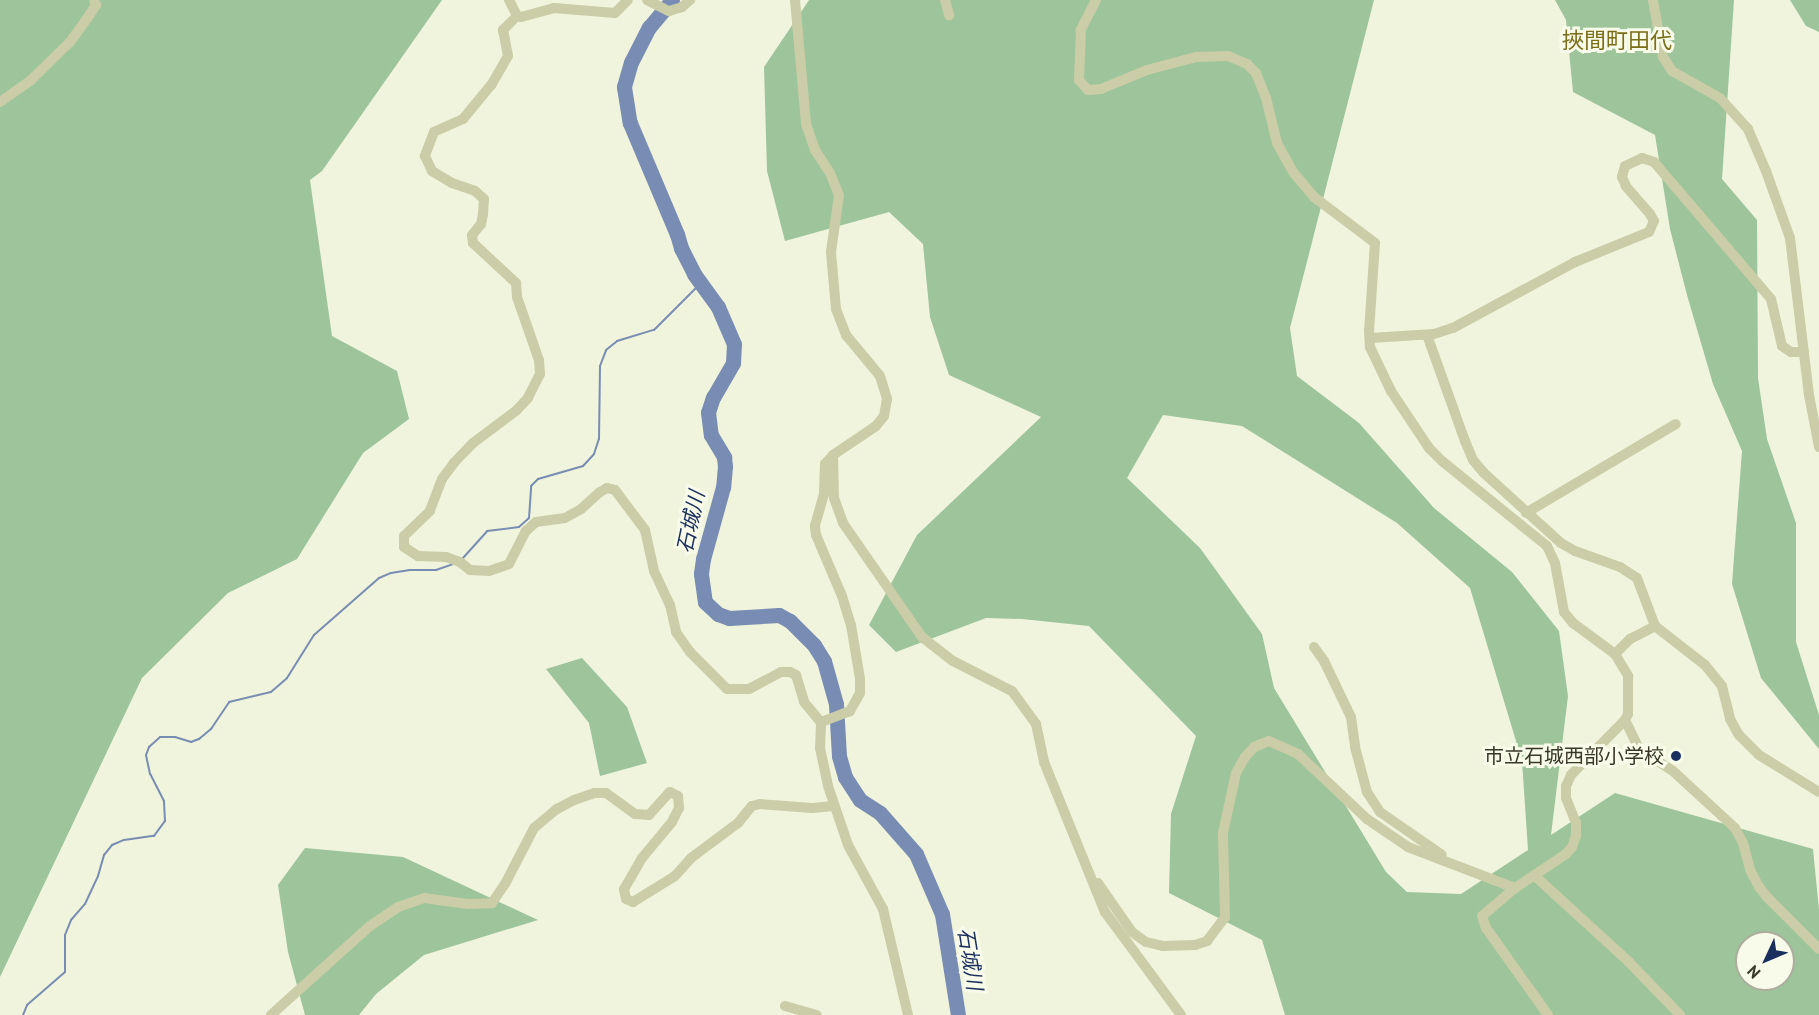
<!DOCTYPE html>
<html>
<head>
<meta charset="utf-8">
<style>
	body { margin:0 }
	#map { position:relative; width:1819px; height:1015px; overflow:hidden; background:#f0f4dc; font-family:"PT Sans","Noto Sans JP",sans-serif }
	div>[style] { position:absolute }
	.green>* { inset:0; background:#9dc49b }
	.stream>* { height:2px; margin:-1px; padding:0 1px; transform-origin:1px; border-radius:1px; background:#798cb3 }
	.river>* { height:15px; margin:-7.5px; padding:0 7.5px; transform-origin:7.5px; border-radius:7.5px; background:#798cb3 }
	.minor>* { height:10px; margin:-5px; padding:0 5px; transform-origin:5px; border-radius:5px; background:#cacda7 }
	.dots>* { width:16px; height:16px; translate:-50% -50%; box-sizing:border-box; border:3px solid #f8fbe9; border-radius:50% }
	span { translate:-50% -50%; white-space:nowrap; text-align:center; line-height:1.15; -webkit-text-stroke:6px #f8fbe9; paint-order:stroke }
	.poi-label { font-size:20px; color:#393828 }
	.right { translate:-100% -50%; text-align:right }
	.water-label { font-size:21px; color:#1a2f5e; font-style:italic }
	.quarter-label { font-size:22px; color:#7b6e1a }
	.north { position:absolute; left:1735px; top:931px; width:60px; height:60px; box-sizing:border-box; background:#f8fbe9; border:2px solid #acad9c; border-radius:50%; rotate:226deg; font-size:16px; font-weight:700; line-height:24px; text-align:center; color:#393828 }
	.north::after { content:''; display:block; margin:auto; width:21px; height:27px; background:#1a2f5e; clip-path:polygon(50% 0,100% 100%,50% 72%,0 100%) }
</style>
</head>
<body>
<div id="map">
	<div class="green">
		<i style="clip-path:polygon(0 0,442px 0,322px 171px,310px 180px,332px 336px,397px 371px,409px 419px,363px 453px,297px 559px,228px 593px,142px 678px,0 977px)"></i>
		<i style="clip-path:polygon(evenodd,809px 0,1374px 0,1290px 328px,1297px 376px,1359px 423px,1434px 508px,1512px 572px,1559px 631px,1568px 696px,1551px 835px,1615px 793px,1813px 849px,1819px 910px,1819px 1015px,1285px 1015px,1262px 940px,1169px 893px,1171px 814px,1196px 736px,1089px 626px,1022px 619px,986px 618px,896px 652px,869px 625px,917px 535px,1041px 417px,949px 375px,930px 317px,923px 244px,889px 212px,785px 241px,767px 171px,764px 67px,809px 0,1163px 415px,1242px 426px,1397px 523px,1470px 588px,1522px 761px,1528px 850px,1461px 894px,1407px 892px,1386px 872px,1274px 688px,1262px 634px,1200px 548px,1127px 478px,1163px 415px,809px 0,1747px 943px,1783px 943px,1783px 979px,1747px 979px,1747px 943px)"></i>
		<i style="clip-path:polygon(1555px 0,1734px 0,1722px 179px,1757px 220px,1758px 378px,1767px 439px,1796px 523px,1796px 642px,1819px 715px,1819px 749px,1761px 678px,1732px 584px,1742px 451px,1713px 384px,1687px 295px,1670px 229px,1655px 135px,1573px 92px,1566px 20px)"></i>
		<i style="clip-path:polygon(1790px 0,1819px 0,1819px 32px,1806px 26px)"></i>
		<i style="clip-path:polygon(582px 658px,627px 707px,647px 763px,600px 776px,589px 723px,546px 669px)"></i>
		<i style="clip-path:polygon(305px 848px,403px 857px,538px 920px,424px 955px,376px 994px,359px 1015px,305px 1015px,288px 952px,278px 885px)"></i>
	</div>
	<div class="stream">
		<i style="left:463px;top:558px;width:36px;rotate:-48deg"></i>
		<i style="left:487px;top:531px;width:32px;rotate:-7deg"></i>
		<i style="left:519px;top:527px;width:13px;rotate:-42deg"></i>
		<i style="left:529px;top:518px;width:32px;rotate:-86deg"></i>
		<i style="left:531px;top:486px;width:10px;rotate:-45deg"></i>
		<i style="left:538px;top:479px;width:47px;rotate:-16.1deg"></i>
		<i style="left:583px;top:466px;width:16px;rotate:-47deg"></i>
		<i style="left:594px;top:454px;width:16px;rotate:-72deg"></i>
		<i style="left:599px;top:439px;width:73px;rotate:-89.2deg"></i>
		<i style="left:600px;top:366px;width:17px;rotate:-69deg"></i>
		<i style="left:606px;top:350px;width:14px;rotate:-39deg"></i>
		<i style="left:617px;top:341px;width:39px;rotate:-17deg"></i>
		<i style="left:654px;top:330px;width:65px;rotate:-45deg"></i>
		<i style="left:23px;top:1015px;width:11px;rotate:-68deg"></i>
		<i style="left:27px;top:1005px;width:50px;rotate:-41deg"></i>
		<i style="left:65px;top:972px;width:37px;rotate:-90deg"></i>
		<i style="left:65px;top:935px;width:16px;rotate:-68deg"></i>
		<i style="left:71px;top:920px;width:21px;rotate:-49deg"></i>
		<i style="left:85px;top:904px;width:31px;rotate:-65deg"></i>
		<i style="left:98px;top:876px;width:22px;rotate:-74deg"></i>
		<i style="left:104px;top:855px;width:13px;rotate:-51deg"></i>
		<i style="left:112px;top:845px;width:13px;rotate:-23deg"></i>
		<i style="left:124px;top:840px;width:30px;rotate:-8deg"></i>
		<i style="left:154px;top:836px;width:19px;rotate:-54deg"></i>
		<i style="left:165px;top:821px;width:20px;rotate:-93deg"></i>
		<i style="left:164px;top:801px;width:30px;rotate:-117deg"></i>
		<i style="left:150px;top:774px;width:19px;rotate:-102deg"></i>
		<i style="left:146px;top:755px;width:9px;rotate:-69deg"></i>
		<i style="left:149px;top:747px;width:15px;rotate:-42deg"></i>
		<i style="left:160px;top:737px;width:15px"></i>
		<i style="left:175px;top:737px;width:17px;rotate:17deg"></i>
		<i style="left:191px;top:742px;width:9px;rotate:-21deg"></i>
		<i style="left:199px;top:739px;width:16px;rotate:-40deg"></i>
		<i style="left:211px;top:729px;width:32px;rotate:-56deg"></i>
		<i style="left:229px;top:702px;width:43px;rotate:-13.4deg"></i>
		<i style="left:271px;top:692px;width:21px;rotate:-41deg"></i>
		<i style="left:287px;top:678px;width:51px;rotate:-57.9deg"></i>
		<i style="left:314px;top:635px;width:86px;rotate:-41.2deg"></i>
		<i style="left:379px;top:578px;width:13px;rotate:-23deg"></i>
		<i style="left:391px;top:573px;width:19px;rotate:-9deg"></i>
		<i style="left:410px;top:570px;width:26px"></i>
		<i style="left:436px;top:570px;width:18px;rotate:-19deg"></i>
	</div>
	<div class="river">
		<i style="left:672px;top:0;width:35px;rotate:130deg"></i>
		<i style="left:649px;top:27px;width:39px;rotate:117deg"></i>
		<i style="left:631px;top:62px;width:26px;rotate:106deg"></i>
		<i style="left:624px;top:87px;width:36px;rotate:81deg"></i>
		<i style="left:630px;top:123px;width:121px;rotate:67.1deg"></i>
		<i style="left:677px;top:234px;width:15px;rotate:74deg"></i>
		<i style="left:681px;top:248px;width:29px;rotate:63deg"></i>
		<i style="left:694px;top:274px;width:41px;rotate:54deg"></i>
		<i style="left:718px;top:307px;width:40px;rotate:66.6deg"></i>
		<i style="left:734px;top:344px;width:19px;rotate:93deg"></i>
		<i style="left:733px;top:363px;width:39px;rotate:120deg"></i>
		<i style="left:713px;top:397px;width:16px;rotate:108deg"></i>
		<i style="left:708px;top:412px;width:23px;rotate:83deg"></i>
		<i style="left:711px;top:435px;width:26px;rotate:59deg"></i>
		<i style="left:724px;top:457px;width:9px;rotate:84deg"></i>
		<i style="left:725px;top:466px;width:21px;rotate:95deg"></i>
		<i style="left:723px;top:487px;width:75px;rotate:105.5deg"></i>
		<i style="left:703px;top:559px;width:15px;rotate:98deg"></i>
		<i style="left:701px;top:574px;width:28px;rotate:82deg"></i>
		<i style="left:705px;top:602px;width:18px;rotate:43deg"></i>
		<i style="left:718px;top:614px;width:12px;rotate:20deg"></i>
		<i style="left:729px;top:618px;width:50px;rotate:-3.4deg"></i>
		<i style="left:779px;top:615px;width:13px;rotate:29deg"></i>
		<i style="left:790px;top:621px;width:34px;rotate:45deg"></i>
		<i style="left:814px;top:645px;width:19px;rotate:58deg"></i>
		<i style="left:824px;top:661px;width:45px;rotate:74.4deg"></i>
		<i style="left:836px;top:704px;width:52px;rotate:86.7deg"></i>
		<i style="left:839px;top:756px;width:22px;rotate:74deg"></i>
		<i style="left:845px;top:777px;width:27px;rotate:57deg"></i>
		<i style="left:860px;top:800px;width:24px;rotate:33deg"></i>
		<i style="left:880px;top:813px;width:55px;rotate:48.7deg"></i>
		<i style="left:916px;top:854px;width:65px;rotate:66.6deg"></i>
		<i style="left:942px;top:914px;width:102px;rotate:81deg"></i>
	</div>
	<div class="minor">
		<i style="left:509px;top:0;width:18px;rotate:63deg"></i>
		<i style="left:517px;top:16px;width:4px;rotate:14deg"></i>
		<i style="left:521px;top:17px;width:34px;rotate:-15deg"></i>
		<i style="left:554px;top:8px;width:61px;rotate:4.7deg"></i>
		<i style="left:615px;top:13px;width:18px;rotate:-45deg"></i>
		<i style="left:647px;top:0;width:25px;rotate:27deg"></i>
		<i style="left:669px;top:11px;width:14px;rotate:-17deg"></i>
		<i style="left:682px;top:7px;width:11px;rotate:-41deg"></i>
		<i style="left:795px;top:0;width:124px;rotate:84.9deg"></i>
		<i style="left:806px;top:124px;width:28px;rotate:71deg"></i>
		<i style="left:815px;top:150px;width:27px;rotate:57deg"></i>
		<i style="left:830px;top:173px;width:24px;rotate:68deg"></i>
		<i style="left:839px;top:195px;width:58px;rotate:98deg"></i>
		<i style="left:831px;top:252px;width:57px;rotate:85deg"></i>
		<i style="left:836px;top:309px;width:28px;rotate:69deg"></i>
		<i style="left:846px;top:335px;width:53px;rotate:50.3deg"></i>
		<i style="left:880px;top:376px;width:24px;rotate:73deg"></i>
		<i style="left:887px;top:399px;width:17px;rotate:100deg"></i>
		<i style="left:884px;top:416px;width:13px;rotate:129deg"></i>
		<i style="left:876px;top:426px;width:52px;rotate:146deg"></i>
		<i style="left:833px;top:455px;width:12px;rotate:132deg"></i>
		<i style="left:825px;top:464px;width:30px;rotate:92deg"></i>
		<i style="left:824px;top:494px;width:33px;rotate:106deg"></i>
		<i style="left:815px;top:526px;width:9px;rotate:84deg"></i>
		<i style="left:816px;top:535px;width:66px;rotate:66.9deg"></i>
		<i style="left:842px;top:596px;width:30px;rotate:73deg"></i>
		<i style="left:851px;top:625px;width:55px;rotate:80.5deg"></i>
		<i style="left:860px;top:679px;width:14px;rotate:90deg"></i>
		<i style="left:860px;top:693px;width:21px;rotate:119deg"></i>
		<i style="left:850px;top:711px;width:31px;rotate:159deg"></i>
		<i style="left:945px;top:0;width:16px;rotate:75deg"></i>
		<i style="left:1096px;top:0;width:34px;rotate:117deg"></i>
		<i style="left:1081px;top:30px;width:50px;rotate:92.3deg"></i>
		<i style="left:1079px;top:80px;width:13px;rotate:48deg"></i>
		<i style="left:1088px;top:90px;width:13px;rotate:-4deg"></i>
		<i style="left:1101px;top:89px;width:50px;rotate:-22.4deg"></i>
		<i style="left:1147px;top:70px;width:51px;rotate:-14.9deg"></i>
		<i style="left:1196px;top:57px;width:32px;rotate:-2deg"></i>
		<i style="left:1228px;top:56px;width:21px;rotate:23deg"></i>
		<i style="left:1247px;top:64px;width:13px;rotate:45deg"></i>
		<i style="left:1256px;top:73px;width:27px;rotate:68deg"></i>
		<i style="left:1266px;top:98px;width:46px;rotate:76.3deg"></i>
		<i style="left:1277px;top:143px;width:33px;rotate:61deg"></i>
		<i style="left:1293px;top:172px;width:33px;rotate:50deg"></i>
		<i style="left:1314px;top:197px;width:76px;rotate:37deg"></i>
		<i style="left:1375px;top:243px;width:87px;rotate:93.9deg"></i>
		<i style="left:1369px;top:330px;width:17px;rotate:87deg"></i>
		<i style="left:1370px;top:347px;width:49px;rotate:64.5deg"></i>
		<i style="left:1391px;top:391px;width:69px;rotate:56.3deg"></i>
		<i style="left:1429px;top:448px;width:18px;rotate:45deg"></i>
		<i style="left:1442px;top:461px;width:135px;rotate:39deg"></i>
		<i style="left:1547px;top:546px;width:19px;rotate:65deg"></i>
		<i style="left:1555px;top:563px;width:50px;rotate:79.6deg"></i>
		<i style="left:1564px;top:612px;width:14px;rotate:51deg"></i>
		<i style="left:1573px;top:623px;width:52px;rotate:36.4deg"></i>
		<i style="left:1615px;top:654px;width:26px;rotate:59deg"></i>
		<i style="left:1628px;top:676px;width:38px;rotate:90deg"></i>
		<i style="left:1628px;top:714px;width:7px;rotate:117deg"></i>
		<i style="left:1625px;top:720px;width:77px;rotate:134.5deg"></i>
		<i style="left:1571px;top:775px;width:12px;rotate:114deg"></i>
		<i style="left:1566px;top:786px;width:12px;rotate:90deg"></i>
		<i style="left:1566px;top:798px;width:27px;rotate:68deg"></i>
		<i style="left:1576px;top:823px;width:13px;rotate:90deg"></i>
		<i style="left:1576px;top:836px;width:12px;rotate:110deg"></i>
		<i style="left:1572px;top:847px;width:9px;rotate:131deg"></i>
		<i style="left:1566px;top:854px;width:61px;rotate:146.3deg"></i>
		<i style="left:1515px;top:888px;width:43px;rotate:139.7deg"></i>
		<i style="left:1482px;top:916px;width:13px;rotate:72deg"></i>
		<i style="left:1486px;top:928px;width:107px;rotate:54.5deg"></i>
		<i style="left:1653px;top:0;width:58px;rotate:80deg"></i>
		<i style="left:1663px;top:57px;width:17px;rotate:57deg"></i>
		<i style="left:1672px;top:71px;width:55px;rotate:29.4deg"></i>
		<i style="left:1720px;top:98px;width:42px;rotate:47.9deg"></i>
		<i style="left:1748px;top:129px;width:46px;rotate:66.8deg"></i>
		<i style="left:1766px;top:171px;width:71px;rotate:70.3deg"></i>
		<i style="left:1790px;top:238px;width:158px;rotate:83.1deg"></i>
		<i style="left:1809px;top:395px;width:53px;rotate:79.1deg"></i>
		<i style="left:517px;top:16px;width:20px;rotate:135deg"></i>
		<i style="left:503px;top:30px;width:26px;rotate:79deg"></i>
		<i style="left:508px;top:56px;width:34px;rotate:120deg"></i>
		<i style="left:491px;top:85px;width:44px;rotate:129.5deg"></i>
		<i style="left:463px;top:119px;width:32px;rotate:156deg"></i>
		<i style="left:434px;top:132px;width:26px;rotate:111deg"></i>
		<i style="left:425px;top:156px;width:17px;rotate:65deg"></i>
		<i style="left:432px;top:171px;width:23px;rotate:31deg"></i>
		<i style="left:452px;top:183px;width:24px;rotate:19deg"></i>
		<i style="left:475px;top:191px;width:12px;rotate:42deg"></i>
		<i style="left:484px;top:199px;width:15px;rotate:94deg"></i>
		<i style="left:483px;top:214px;width:10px;rotate:101deg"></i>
		<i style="left:481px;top:224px;width:14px;rotate:129deg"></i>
		<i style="left:472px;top:235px;width:8px;rotate:83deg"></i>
		<i style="left:473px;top:243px;width:59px;rotate:42.9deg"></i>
		<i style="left:516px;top:283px;width:14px;rotate:86deg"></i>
		<i style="left:517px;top:297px;width:67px;rotate:70.8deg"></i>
		<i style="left:539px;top:360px;width:14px;rotate:86deg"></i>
		<i style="left:540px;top:374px;width:27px;rotate:117deg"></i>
		<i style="left:528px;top:398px;width:16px;rotate:133deg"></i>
		<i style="left:517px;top:410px;width:55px;rotate:143.1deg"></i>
		<i style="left:473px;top:443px;width:28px;rotate:134deg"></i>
		<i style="left:454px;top:463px;width:20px;rotate:127deg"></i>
		<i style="left:442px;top:479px;width:34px;rotate:111deg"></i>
		<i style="left:430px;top:511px;width:36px;rotate:136deg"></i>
		<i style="left:404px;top:536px;width:11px;rotate:90deg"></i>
		<i style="left:404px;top:547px;width:17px;rotate:33deg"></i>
		<i style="left:418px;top:556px;width:28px;rotate:2deg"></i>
		<i style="left:446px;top:557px;width:15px;rotate:20deg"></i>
		<i style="left:460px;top:562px;width:13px;rotate:39deg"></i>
		<i style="left:470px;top:570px;width:19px;rotate:3deg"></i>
		<i style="left:489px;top:571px;width:21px;rotate:-19deg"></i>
		<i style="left:509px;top:564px;width:37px;rotate:-63deg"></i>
		<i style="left:526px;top:531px;width:13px;rotate:-42deg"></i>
		<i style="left:536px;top:522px;width:29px;rotate:-8deg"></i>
		<i style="left:565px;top:518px;width:18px;rotate:-29deg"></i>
		<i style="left:581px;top:509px;width:25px;rotate:-42deg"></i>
		<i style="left:600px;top:492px;width:8px;rotate:-30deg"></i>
		<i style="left:607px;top:488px;width:8px;rotate:14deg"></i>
		<i style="left:615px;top:490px;width:50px;rotate:53.1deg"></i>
		<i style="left:645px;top:530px;width:42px;rotate:77.6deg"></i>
		<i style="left:654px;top:571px;width:38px;rotate:65deg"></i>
		<i style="left:670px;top:605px;width:28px;rotate:77deg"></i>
		<i style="left:676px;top:632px;width:24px;rotate:55deg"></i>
		<i style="left:690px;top:652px;width:52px;rotate:45deg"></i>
		<i style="left:727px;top:689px;width:22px"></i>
		<i style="left:749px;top:689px;width:36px;rotate:-28deg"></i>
		<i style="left:781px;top:672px;width:9px"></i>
		<i style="left:790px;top:672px;width:7px;rotate:27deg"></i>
		<i style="left:796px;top:675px;width:28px;rotate:73deg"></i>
		<i style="left:804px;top:702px;width:26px;rotate:50deg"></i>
		<i style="left:0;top:102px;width:38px;rotate:-35deg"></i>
		<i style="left:31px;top:80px;width:54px;rotate:-44.3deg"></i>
		<i style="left:70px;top:42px;width:34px;rotate:-54deg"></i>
		<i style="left:90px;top:14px;width:11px;rotate:-56deg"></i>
		<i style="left:96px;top:5px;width:5px;rotate:-112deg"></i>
		<i style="left:1427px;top:335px;width:113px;rotate:70.3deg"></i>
		<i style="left:1465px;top:441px;width:21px;rotate:67deg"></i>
		<i style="left:1473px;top:460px;width:17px;rotate:50deg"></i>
		<i style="left:1484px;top:473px;width:104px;rotate:42.3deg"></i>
		<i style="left:1561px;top:543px;width:16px;rotate:30deg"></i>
		<i style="left:1575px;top:551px;width:48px;rotate:19.6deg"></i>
		<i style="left:1620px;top:567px;width:20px;rotate:33deg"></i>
		<i style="left:1637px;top:578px;width:51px;rotate:69.4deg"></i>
		<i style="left:1655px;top:626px;width:63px;rotate:38deg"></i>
		<i style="left:1705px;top:665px;width:27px;rotate:51deg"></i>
		<i style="left:1722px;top:686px;width:34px;rotate:76deg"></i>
		<i style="left:1730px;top:719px;width:18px;rotate:61deg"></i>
		<i style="left:1739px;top:735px;width:28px;rotate:45deg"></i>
		<i style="left:1759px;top:755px;width:70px;rotate:31.7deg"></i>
		<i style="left:1370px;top:338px;width:64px;rotate:-3.6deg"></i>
		<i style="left:1434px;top:334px;width:20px;rotate:-18deg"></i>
		<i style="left:1453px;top:328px;width:139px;rotate:-28.4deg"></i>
		<i style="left:1575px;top:262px;width:80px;rotate:-22.1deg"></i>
		<i style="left:1649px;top:232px;width:12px;rotate:-66deg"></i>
		<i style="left:1654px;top:221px;width:8px;rotate:-120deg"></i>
		<i style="left:1650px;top:214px;width:37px;rotate:-131deg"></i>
		<i style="left:1626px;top:186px;width:10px;rotate:-114deg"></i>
		<i style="left:1622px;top:177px;width:11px;rotate:-75deg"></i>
		<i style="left:1625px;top:166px;width:19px;rotate:-25deg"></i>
		<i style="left:1642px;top:158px;width:13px;rotate:18deg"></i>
		<i style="left:1654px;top:162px;width:180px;rotate:49.5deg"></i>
		<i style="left:1771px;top:299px;width:48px;rotate:76.8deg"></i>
		<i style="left:1782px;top:346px;width:11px;rotate:34deg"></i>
		<i style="left:1791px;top:352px;width:13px"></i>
		<i style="left:833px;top:455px;width:43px;rotate:88.7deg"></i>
		<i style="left:834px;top:498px;width:27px;rotate:70deg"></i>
		<i style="left:843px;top:523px;width:139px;rotate:55.3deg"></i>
		<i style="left:922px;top:637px;width:39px;rotate:38deg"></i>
		<i style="left:953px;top:661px;width:66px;rotate:27deg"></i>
		<i style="left:1012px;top:691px;width:41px;rotate:54deg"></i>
		<i style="left:1036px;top:724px;width:39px;rotate:78deg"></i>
		<i style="left:1044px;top:762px;width:162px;rotate:67.9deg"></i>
		<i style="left:1105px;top:912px;width:128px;rotate:53.6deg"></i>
		<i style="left:1526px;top:513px;width:174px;rotate:-30.7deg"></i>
		<i style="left:1314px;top:647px;width:17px;rotate:54deg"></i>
		<i style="left:1324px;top:661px;width:62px;rotate:64.3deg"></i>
		<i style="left:1351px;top:717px;width:30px;rotate:82deg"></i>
		<i style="left:1355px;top:747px;width:47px;rotate:75.1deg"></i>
		<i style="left:1367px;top:792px;width:24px;rotate:57deg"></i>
		<i style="left:1380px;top:812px;width:75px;rotate:34.7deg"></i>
		<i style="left:1615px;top:654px;width:21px;rotate:-45deg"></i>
		<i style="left:1630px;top:639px;width:28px;rotate:-27deg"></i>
		<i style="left:1625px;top:720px;width:32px;rotate:64deg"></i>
		<i style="left:1639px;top:749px;width:40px;rotate:32.9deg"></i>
		<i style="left:1673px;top:771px;width:84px;rotate:42.6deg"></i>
		<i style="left:1735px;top:828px;width:17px;rotate:62deg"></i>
		<i style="left:1743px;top:843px;width:28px;rotate:75deg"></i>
		<i style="left:1750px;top:870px;width:19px;rotate:62deg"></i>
		<i style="left:1759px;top:887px;width:14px;rotate:51deg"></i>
		<i style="left:1768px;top:898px;width:72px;rotate:45deg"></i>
		<i style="left:821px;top:722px;width:26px;rotate:92deg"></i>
		<i style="left:820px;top:748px;width:39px;rotate:78deg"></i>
		<i style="left:828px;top:786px;width:62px;rotate:71.3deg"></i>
		<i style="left:848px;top:845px;width:73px;rotate:61.3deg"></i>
		<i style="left:883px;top:909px;width:109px;rotate:76.7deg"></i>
		<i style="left:1536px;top:877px;width:125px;rotate:42.4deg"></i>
		<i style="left:1628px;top:961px;width:75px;rotate:46.1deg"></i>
		<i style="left:1098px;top:883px;width:60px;rotate:55.2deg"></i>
		<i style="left:1132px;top:932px;width:17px;rotate:36deg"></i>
		<i style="left:1146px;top:942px;width:17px;rotate:13deg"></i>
		<i style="left:1163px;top:946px;width:32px;rotate:-2deg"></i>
		<i style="left:1195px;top:945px;width:13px;rotate:-18deg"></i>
		<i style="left:1207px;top:941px;width:30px;rotate:-53deg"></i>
		<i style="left:1225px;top:917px;width:84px;rotate:-91.4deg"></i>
		<i style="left:1223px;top:833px;width:61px;rotate:-77.8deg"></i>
		<i style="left:1236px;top:773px;width:18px;rotate:-61deg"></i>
		<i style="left:1245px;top:757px;width:13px;rotate:-48deg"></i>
		<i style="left:1254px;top:747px;width:16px;rotate:-22deg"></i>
		<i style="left:1269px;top:741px;width:32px;rotate:24deg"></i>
		<i style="left:1298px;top:754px;width:95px;rotate:43.3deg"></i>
		<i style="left:1367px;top:819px;width:50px;rotate:34.3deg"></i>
		<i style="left:1408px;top:847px;width:115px;rotate:21deg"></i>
		<i style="left:785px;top:1006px;width:33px;rotate:16deg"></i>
		<i style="left:271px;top:1015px;width:133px;rotate:-42deg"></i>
		<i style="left:370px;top:926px;width:34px;rotate:-34deg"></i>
		<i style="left:398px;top:907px;width:28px;rotate:-19deg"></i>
		<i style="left:424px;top:898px;width:44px;rotate:7.8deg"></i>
		<i style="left:468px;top:904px;width:24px;rotate:-2deg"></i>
		<i style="left:492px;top:903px;width:23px;rotate:-56deg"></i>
		<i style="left:505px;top:884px;width:63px;rotate:-62.6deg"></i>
		<i style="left:534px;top:828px;width:30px;rotate:-40deg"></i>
		<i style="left:557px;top:809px;width:19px;rotate:-28deg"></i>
		<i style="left:574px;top:800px;width:21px;rotate:-19deg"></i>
		<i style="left:594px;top:793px;width:12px"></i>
		<i style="left:606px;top:793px;width:36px;rotate:36deg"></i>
		<i style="left:635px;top:814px;width:14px;rotate:4deg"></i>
		<i style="left:649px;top:815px;width:31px;rotate:-48deg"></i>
		<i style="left:670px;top:792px;width:9px;rotate:27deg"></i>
		<i style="left:678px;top:796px;width:12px;rotate:85deg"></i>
		<i style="left:679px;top:808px;width:16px;rotate:117deg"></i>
		<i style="left:672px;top:822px;width:47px;rotate:129.8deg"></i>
		<i style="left:642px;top:858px;width:36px;rotate:120deg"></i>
		<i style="left:624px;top:889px;width:10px;rotate:79deg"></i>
		<i style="left:626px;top:899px;width:8px;rotate:23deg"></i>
		<i style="left:633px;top:902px;width:49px;rotate:-31.8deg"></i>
		<i style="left:675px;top:876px;width:24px;rotate:-48deg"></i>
		<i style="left:691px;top:858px;width:59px;rotate:-36.7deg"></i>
		<i style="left:738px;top:823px;width:22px;rotate:-51deg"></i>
		<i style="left:752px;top:806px;width:8px;rotate:-14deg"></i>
		<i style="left:760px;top:804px;width:52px;rotate:4.4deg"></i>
		<i style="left:812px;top:808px;width:22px;rotate:-5deg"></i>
	</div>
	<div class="dots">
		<i style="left:1676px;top:756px;background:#1a2f5e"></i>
	</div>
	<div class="poi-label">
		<span class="right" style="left:1664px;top:756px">市立石城西部小学校</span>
	</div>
	<div class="water-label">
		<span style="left:691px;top:522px;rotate:-78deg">石城川</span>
		<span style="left:970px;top:959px;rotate:81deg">石城川</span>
	</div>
	<div class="quarter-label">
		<span style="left:1617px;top:41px">挾間町田代</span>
	</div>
	<div class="north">N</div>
</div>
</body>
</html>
